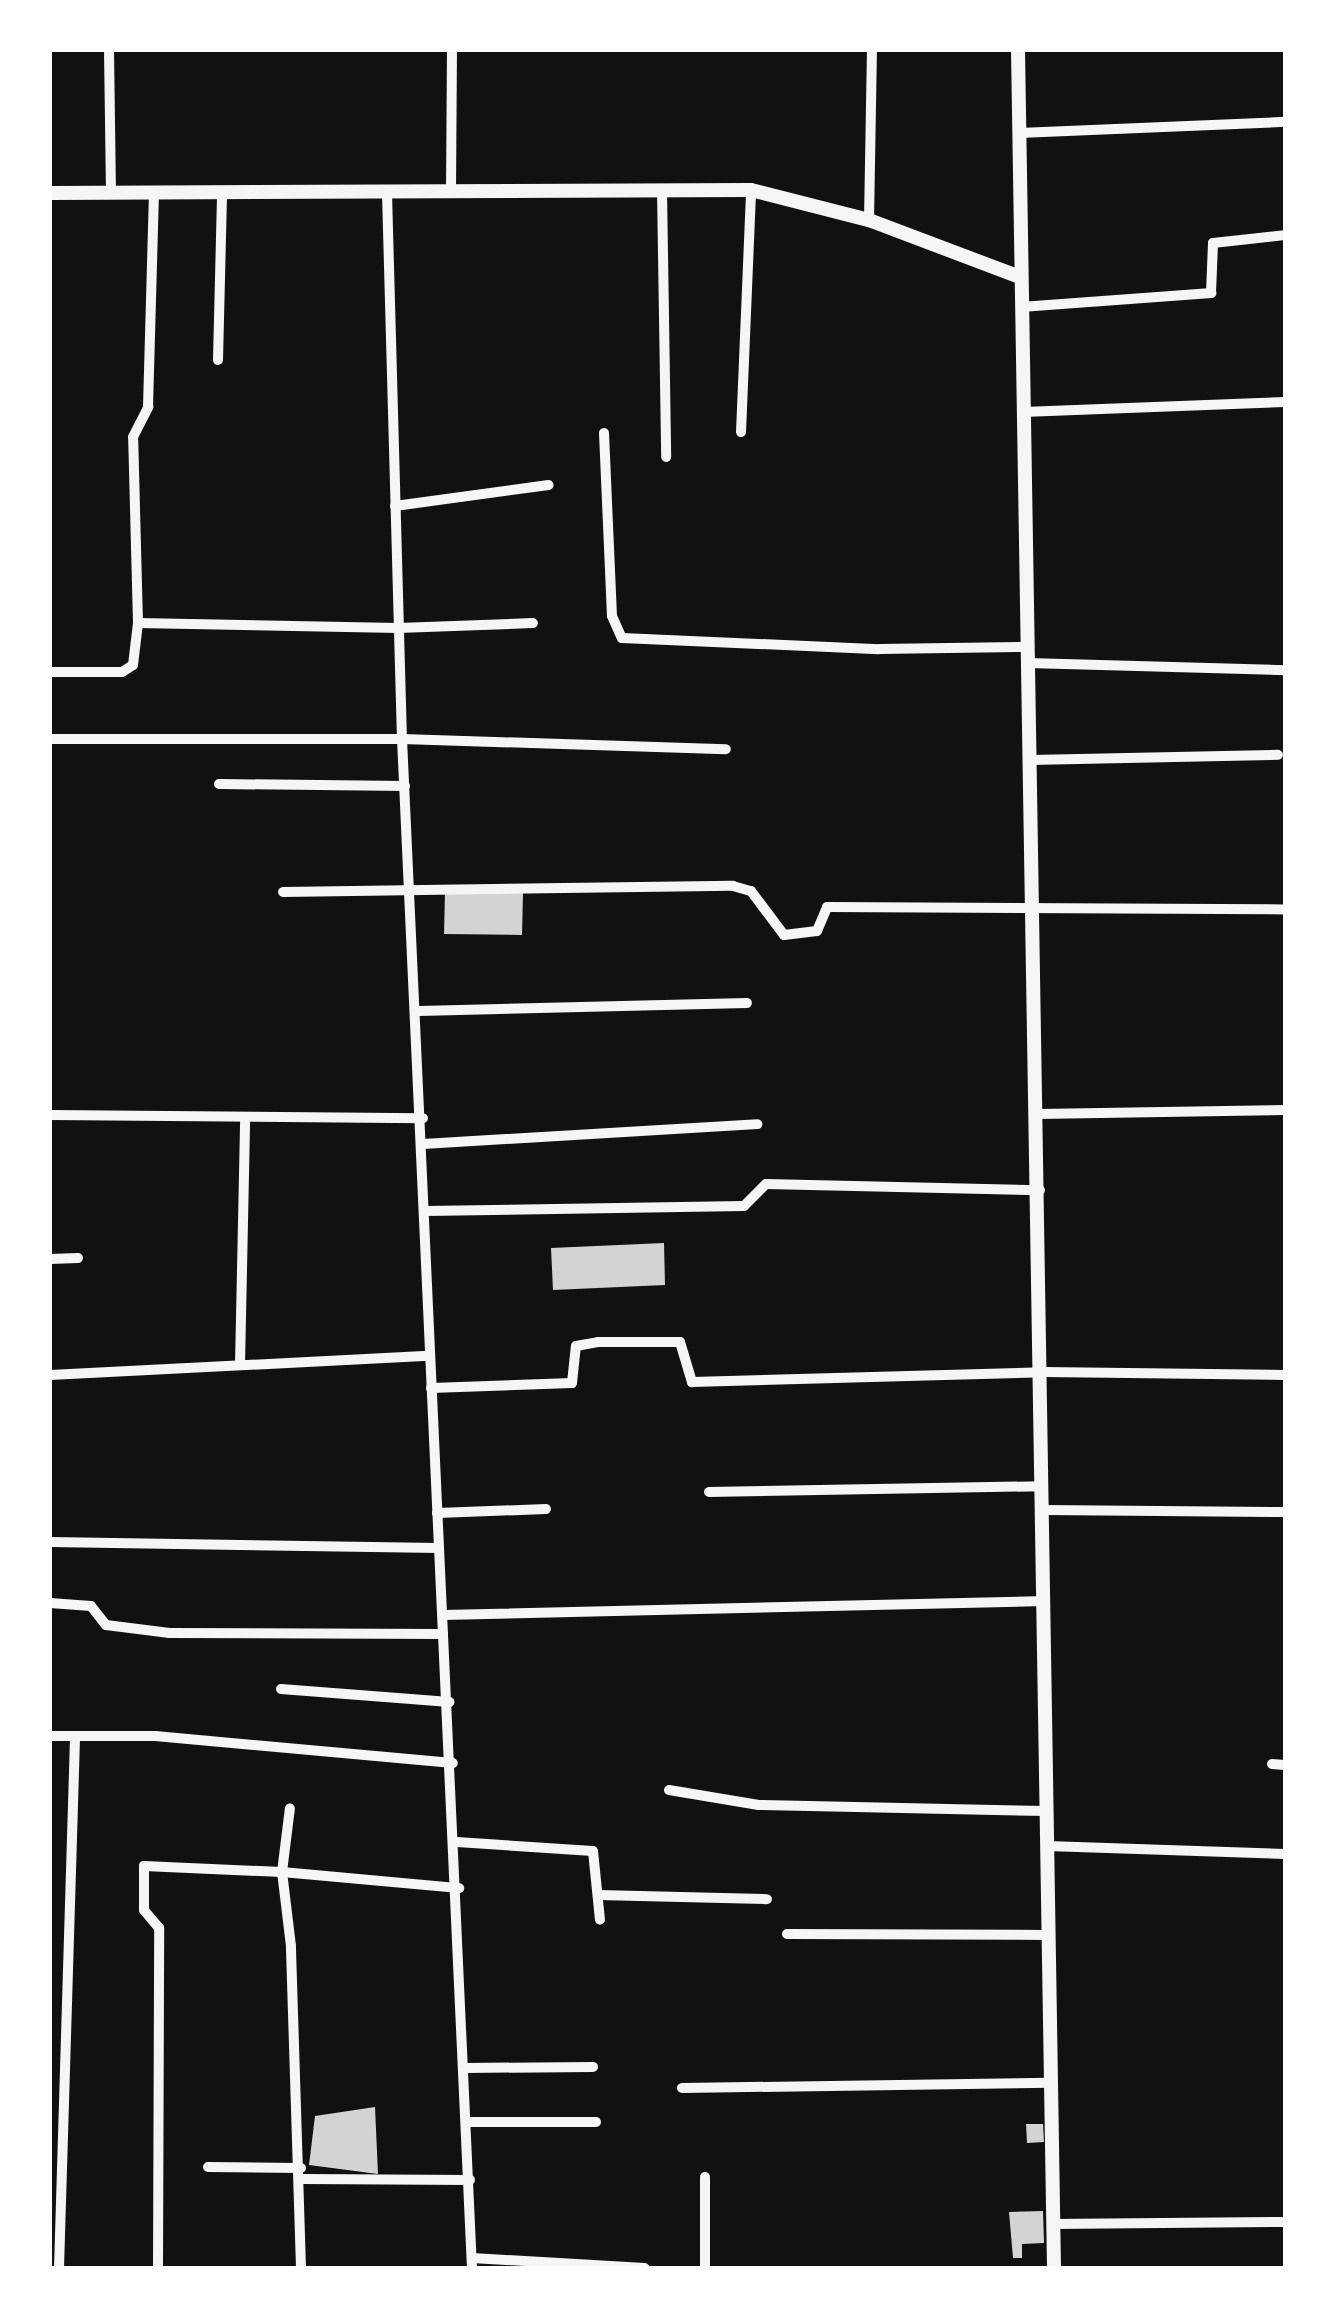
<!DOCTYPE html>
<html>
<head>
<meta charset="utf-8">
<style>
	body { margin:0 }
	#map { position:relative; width:1335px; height:2318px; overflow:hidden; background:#111; font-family:Helvetica,sans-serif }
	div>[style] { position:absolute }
	.building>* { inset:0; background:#d3d3d3 }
	.minor>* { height:10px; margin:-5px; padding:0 5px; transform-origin:5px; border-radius:5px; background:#f5f5f5 }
	.tertiary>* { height:14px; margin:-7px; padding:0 7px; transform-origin:7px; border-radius:7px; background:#f5f5f5 }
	span { translate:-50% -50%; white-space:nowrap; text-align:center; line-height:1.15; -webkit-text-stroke:10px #fff; paint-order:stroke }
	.frame { position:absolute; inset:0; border:52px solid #fff; pointer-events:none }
</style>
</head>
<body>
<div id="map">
	<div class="building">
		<i style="clip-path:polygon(445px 892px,523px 893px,522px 935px,444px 934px)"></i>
		<i style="clip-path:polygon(664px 1243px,665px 1285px,553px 1290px,551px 1248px)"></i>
		<i style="clip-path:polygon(375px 2107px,378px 2174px,309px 2165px,315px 2116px)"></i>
		<i style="clip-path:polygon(1026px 2124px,1043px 2124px,1044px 2142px,1027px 2143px)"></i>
		<i style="clip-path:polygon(1043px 2211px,1044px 2243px,1022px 2244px,1022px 2258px,1013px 2258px,1009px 2212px)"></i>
	</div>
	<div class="minor">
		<i style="left:109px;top:50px;width:144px;rotate:89.2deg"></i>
		<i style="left:1019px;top:133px;width:266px;rotate:-2.4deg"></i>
		<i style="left:662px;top:190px;width:267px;rotate:89.1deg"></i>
		<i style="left:451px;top:191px;width:141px;rotate:-89.6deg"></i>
		<i style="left:387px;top:193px;width:546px;rotate:88.43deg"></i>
		<i style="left:402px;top:739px;width:1531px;rotate:87.38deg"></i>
		<i style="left:869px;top:220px;width:170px;rotate:-89deg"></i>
		<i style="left:1021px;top:307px;width:191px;rotate:-4.2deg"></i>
		<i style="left:1211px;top:293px;width:50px;rotate:-87.7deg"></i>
		<i style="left:1213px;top:243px;width:72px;rotate:-6.3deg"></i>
		<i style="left:218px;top:360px;width:166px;rotate:-88.6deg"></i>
		<i style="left:1023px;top:412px;width:262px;rotate:-2.2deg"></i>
		<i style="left:741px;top:432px;width:242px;rotate:-87.6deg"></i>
		<i style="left:604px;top:433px;width:183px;rotate:87.5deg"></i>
		<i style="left:612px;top:616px;width:24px;rotate:66deg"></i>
		<i style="left:622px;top:638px;width:257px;rotate:2.5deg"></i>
		<i style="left:879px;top:649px;width:149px;rotate:-0.8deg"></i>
		<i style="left:395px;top:506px;width:155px;rotate:-7.8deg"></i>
		<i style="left:138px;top:623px;width:260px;rotate:1.1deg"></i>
		<i style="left:398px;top:628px;width:135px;rotate:-2.1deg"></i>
		<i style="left:1028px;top:663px;width:257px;rotate:1.6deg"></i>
		<i style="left:50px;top:672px;width:72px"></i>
		<i style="left:122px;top:672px;width:13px;rotate:-32deg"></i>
		<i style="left:133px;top:665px;width:42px;rotate:-83.2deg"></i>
		<i style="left:138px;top:623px;width:186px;rotate:-91.5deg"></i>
		<i style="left:133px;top:437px;width:34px;rotate:-63deg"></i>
		<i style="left:148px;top:407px;width:215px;rotate:-88.4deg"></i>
		<i style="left:50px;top:739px;width:352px"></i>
		<i style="left:402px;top:739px;width:324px;rotate:1.8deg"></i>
		<i style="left:1030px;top:760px;width:248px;rotate:-1.2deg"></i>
		<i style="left:219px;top:784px;width:186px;rotate:0.6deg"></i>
		<i style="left:283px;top:892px;width:450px;rotate:-0.8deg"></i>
		<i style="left:733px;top:886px;width:19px;rotate:16deg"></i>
		<i style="left:751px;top:891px;width:55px;rotate:53.1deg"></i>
		<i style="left:784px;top:935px;width:33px;rotate:-7deg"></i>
		<i style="left:817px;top:931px;width:26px;rotate:-67deg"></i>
		<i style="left:827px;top:907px;width:458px;rotate:0.3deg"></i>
		<i style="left:419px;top:1011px;width:328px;rotate:-1.4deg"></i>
		<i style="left:1038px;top:1114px;width:247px;rotate:-0.9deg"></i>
		<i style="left:50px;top:1115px;width:373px;rotate:0.5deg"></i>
		<i style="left:423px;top:1144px;width:335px;rotate:-3.4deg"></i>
		<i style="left:425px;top:1211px;width:319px;rotate:-0.9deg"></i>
		<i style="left:744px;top:1206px;width:31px;rotate:-45deg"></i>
		<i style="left:766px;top:1184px;width:274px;rotate:1.3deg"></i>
		<i style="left:50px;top:1259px;width:28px;rotate:-2deg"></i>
		<i style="left:240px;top:1365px;width:248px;rotate:-88.8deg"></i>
		<i style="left:50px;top:1375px;width:379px;rotate:-2.9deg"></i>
		<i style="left:431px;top:1388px;width:141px;rotate:-2deg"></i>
		<i style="left:572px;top:1383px;width:37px;rotate:-84deg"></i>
		<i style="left:576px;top:1346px;width:22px;rotate:-10deg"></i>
		<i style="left:598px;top:1342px;width:82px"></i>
		<i style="left:680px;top:1342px;width:42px;rotate:73.3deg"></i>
		<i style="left:692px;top:1382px;width:352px;rotate:-1.6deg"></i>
		<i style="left:1044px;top:1372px;width:241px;rotate:0.7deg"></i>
		<i style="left:709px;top:1492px;width:334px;rotate:-1deg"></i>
		<i style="left:1044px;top:1510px;width:241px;rotate:0.5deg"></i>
		<i style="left:437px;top:1513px;width:109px;rotate:-2.1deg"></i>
		<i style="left:50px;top:1542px;width:389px;rotate:0.9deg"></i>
		<i style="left:50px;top:1603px;width:41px;rotate:4.2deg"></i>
		<i style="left:91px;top:1606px;width:24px;rotate:52deg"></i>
		<i style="left:106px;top:1625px;width:64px;rotate:7.2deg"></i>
		<i style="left:169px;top:1633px;width:274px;rotate:0.2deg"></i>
		<i style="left:443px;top:1615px;width:602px;rotate:-1.33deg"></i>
		<i style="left:281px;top:1689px;width:169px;rotate:4.4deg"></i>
		<i style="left:50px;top:1736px;width:105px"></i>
		<i style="left:155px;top:1736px;width:299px;rotate:5.2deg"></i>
		<i style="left:1272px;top:1764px;width:13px;rotate:4deg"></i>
		<i style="left:669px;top:1790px;width:91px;rotate:9.5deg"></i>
		<i style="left:759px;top:1805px;width:288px;rotate:1.2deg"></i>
		<i style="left:457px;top:1842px;width:136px;rotate:3.8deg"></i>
		<i style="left:593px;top:1851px;width:69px;rotate:84.2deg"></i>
		<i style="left:1047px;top:1846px;width:238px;rotate:1.9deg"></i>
		<i style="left:598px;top:1895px;width:169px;rotate:1.4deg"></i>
		<i style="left:787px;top:1934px;width:262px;rotate:0.2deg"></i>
		<i style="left:466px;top:2068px;width:127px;rotate:-0.5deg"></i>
		<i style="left:682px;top:2088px;width:368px;rotate:-0.8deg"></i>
		<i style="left:468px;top:2122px;width:128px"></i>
		<i style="left:208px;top:2167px;width:93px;rotate:0.6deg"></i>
		<i style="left:302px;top:2179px;width:168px;rotate:0.3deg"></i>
		<i style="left:1052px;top:2224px;width:233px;rotate:-0.5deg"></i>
		<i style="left:472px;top:2258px;width:173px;rotate:3.3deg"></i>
		<i style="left:59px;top:2268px;width:531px;rotate:-88.27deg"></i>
		<i style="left:158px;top:2268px;width:340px;rotate:-89.8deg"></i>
		<i style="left:159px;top:1928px;width:23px;rotate:-130deg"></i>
		<i style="left:144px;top:1910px;width:44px;rotate:-90deg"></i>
		<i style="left:144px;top:1866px;width:138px;rotate:2.5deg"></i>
		<i style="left:282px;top:1872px;width:64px;rotate:-82.9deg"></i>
		<i style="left:301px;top:2268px;width:322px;rotate:-91.8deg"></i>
		<i style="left:291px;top:1946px;width:75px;rotate:-96.9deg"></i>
		<i style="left:282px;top:1872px;width:178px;rotate:5.2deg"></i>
		<i style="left:705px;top:2268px;width:91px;rotate:-90deg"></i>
	</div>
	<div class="tertiary">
		<i style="left:1018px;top:50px;width:2218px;rotate:89.07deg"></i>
		<i style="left:50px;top:193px;width:701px;rotate:-0.25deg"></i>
		<i style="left:751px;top:190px;width:122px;rotate:14.3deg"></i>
		<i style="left:869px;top:220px;width:161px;rotate:20.7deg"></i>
	</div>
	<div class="frame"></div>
</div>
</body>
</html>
